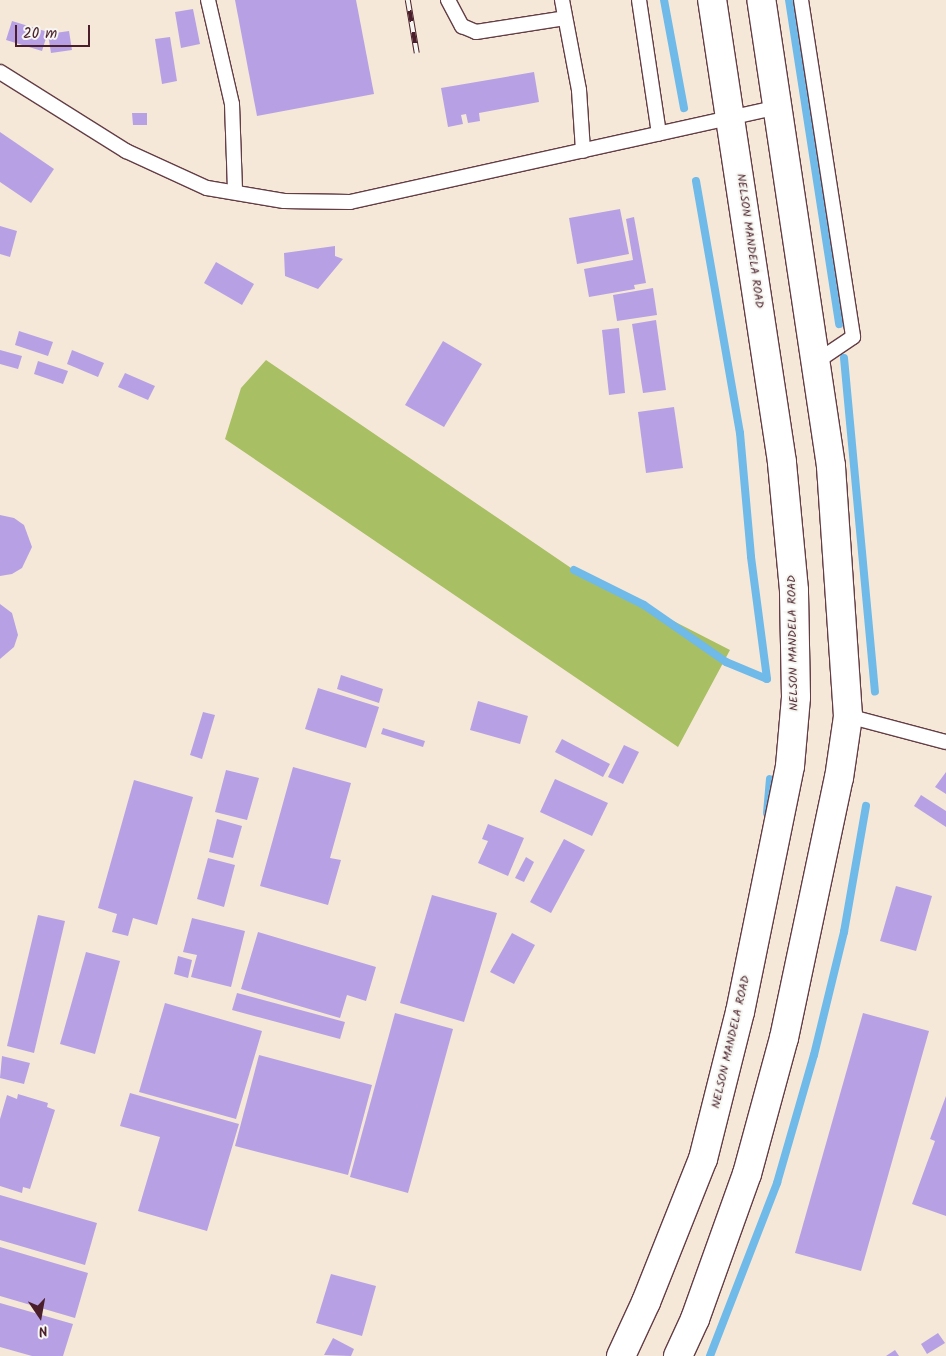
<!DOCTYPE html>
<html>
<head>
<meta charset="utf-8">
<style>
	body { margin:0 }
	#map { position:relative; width:946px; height:1356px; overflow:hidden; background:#f5e8d8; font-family:Kalam,sans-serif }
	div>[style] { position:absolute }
	.green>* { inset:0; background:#a8bf64 }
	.stream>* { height:8px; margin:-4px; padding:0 4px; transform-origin:4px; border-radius:4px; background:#70bae9 }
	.building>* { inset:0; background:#b7a1e4 }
	.roads { filter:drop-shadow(1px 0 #643d45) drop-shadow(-1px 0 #643d45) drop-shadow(0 1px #643d45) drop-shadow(0 -1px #643d45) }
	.service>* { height:14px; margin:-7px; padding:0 7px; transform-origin:7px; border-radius:7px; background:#fff }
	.secondary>* { height:28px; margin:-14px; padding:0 14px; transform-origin:14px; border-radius:14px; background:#fff }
	.rail>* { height:5.5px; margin-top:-2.75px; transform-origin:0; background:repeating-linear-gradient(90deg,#f6f6f2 0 11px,#4a1f2b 0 22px); box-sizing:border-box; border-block:1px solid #4a1f2b }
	span { translate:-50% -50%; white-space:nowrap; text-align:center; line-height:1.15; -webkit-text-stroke:4px #f6f6f2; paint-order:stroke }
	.street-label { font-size:12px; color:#4a1f2b }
	.north { position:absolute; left:15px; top:1291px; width:50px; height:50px; -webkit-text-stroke:4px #f6f6f2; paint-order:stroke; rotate:168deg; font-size:14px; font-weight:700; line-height:20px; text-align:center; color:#4a1f2b }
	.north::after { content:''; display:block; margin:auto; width:18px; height:22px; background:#4a1f2b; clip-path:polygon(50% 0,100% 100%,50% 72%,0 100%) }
	.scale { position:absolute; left:15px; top:25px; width:75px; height:22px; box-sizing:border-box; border:2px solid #4a1f2b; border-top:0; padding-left:6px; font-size:15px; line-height:18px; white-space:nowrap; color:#4a1f2b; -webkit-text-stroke:4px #f6f6f2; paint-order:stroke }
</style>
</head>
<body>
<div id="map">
	<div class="green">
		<i style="clip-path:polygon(266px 360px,574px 570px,730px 650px,678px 747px,225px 439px,241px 388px)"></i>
	</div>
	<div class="stream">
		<i style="left:664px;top:0;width:110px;rotate:79.5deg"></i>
		<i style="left:789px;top:0;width:328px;rotate:81.2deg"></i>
		<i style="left:696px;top:181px;width:256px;rotate:80.1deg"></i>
		<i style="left:740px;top:433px;width:124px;rotate:84.9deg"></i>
		<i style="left:751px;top:557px;width:123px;rotate:82.5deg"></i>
		<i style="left:844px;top:358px;width:335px;rotate:84.7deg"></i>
		<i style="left:574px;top:570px;width:78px;rotate:26.6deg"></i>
		<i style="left:644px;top:605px;width:100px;rotate:34.8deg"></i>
		<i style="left:726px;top:662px;width:44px;rotate:22.5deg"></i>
		<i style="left:767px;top:813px;width:34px;rotate:-85deg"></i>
		<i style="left:710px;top:1356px;width:186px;rotate:-68.8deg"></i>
		<i style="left:777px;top:1183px;width:133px;rotate:-73.9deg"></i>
		<i style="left:814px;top:1055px;width:127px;rotate:-76.3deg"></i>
		<i style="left:844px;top:932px;width:128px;rotate:-80.1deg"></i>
	</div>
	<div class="building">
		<i style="clip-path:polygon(235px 0,356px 0,374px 94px,257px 116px)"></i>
		<i style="clip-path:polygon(193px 9px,200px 44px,181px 48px,175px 12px)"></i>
		<i style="clip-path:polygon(12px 21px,48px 32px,42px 51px,6px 40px)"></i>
		<i style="clip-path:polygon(69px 31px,72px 50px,51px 53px,48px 34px)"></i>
		<i style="clip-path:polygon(170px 37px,177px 81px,162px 84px,155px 39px)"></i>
		<i style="clip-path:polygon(534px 72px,539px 102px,479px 113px,480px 121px,468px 123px,466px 114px,461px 115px,463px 124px,448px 127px,441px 88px)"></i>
		<i style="clip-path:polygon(132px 113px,147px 113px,147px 125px,133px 125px)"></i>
		<i style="clip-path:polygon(0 132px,54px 169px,31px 203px,0 182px)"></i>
		<i style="clip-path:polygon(620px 209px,629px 254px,577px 264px,569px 218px)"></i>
		<i style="clip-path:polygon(634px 217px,646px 283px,634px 285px,635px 289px,589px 297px,584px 269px,633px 260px,626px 219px)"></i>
		<i style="clip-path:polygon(0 226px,17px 231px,10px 257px,0 254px)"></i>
		<i style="clip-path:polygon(335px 246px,335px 256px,343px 259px,318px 289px,285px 276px,284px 253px)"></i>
		<i style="clip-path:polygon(216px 262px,254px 284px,242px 305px,204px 283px)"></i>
		<i style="clip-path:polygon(653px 288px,657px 315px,617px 321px,613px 295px)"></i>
		<i style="clip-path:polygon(656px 320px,666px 390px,643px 393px,632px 324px)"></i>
		<i style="clip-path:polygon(619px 328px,625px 393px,609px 395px,602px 330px)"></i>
		<i style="clip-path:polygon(19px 331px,53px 342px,48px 356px,15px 345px)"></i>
		<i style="clip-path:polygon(443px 341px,482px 364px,444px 427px,405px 405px)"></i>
		<i style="clip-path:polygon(0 350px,22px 356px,18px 369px,0 364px)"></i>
		<i style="clip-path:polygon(72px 350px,104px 363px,98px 377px,67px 364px)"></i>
		<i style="clip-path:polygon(38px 361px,68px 371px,63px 384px,34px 374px)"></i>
		<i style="clip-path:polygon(125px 373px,155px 386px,148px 400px,118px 387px)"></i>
		<i style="clip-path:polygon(674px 407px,683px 468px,646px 473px,638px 412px)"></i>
		<i style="clip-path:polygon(0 515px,14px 518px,24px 525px,32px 547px,22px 568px,12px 574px,0 576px)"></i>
		<i style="clip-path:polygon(0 604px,12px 613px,18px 635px,14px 647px,0 659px)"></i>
		<i style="clip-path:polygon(341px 675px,383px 689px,379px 703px,337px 689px)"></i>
		<i style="clip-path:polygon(318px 688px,379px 707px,366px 748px,305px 729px)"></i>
		<i style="clip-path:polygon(478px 701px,528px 716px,520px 744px,470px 730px)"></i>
		<i style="clip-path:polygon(203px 712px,215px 715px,202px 759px,190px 755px)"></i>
		<i style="clip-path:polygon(383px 728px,425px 741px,423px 747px,381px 734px)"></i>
		<i style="clip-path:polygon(562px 739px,610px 764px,603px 777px,555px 752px)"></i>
		<i style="clip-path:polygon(624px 745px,639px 752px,623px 784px,608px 777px)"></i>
		<i style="clip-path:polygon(293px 767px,351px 783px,330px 858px,341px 860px,328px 905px,260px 886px)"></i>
		<i style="clip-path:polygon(226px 770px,259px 778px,247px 820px,215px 812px)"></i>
		<i style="clip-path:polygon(946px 772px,946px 794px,935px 787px)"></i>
		<i style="clip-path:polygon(555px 779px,608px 803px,592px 836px,540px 812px)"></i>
		<i style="clip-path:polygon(134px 780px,193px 797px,157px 925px,133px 918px,128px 936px,112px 932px,117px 914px,98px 908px)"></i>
		<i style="clip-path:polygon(921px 795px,946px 811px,946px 827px,914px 806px)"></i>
		<i style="clip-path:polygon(217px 819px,242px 826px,233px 858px,209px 852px)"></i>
		<i style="clip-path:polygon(488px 824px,524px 838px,508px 876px,478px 863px,488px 841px,482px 839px)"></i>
		<i style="clip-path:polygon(564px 839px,585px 850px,551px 913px,530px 902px)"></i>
		<i style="clip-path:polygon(526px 857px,534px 862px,524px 882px,515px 878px)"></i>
		<i style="clip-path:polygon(208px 858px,235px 865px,224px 907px,197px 899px)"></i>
		<i style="clip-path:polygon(896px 886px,932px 896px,916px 951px,880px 941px)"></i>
		<i style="clip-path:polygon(432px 895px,497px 913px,464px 1022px,400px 1003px)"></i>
		<i style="clip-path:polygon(38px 915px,65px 921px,34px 1053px,7px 1046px)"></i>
		<i style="clip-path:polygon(192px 918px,245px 931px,231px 987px,191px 977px,197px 955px,183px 952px)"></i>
		<i style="clip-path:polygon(258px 932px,376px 967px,366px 1001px,347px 995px,340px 1018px,241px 989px)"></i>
		<i style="clip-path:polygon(512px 933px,535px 945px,514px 984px,490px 972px)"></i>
		<i style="clip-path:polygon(86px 952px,120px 961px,95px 1054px,60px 1044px)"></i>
		<i style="clip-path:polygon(178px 956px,192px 960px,188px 978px,174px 974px)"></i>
		<i style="clip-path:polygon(237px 993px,345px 1022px,340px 1039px,232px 1010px)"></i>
		<i style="clip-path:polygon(165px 1003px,262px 1031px,236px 1119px,139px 1092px)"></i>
		<i style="clip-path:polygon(395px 1013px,453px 1029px,408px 1193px,350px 1177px)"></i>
		<i style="clip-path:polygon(863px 1013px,929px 1031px,861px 1271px,795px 1253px)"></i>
		<i style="clip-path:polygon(259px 1055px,372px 1085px,348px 1175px,235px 1146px)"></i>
		<i style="clip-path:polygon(2px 1056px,30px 1063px,24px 1084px,0 1078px)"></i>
		<i style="clip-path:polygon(130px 1093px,239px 1124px,207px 1231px,138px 1211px,160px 1137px,120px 1126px)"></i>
		<i style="clip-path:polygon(18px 1094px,48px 1103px,47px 1107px,55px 1110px,30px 1189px,23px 1187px,22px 1193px,0 1186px,0 1119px,7px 1095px,17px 1099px)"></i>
		<i style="clip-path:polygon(946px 1096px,946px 1216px,912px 1204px,935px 1141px,930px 1139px)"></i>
		<i style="clip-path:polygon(0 1195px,97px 1223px,85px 1265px,0 1240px)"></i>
		<i style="clip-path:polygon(0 1247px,88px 1273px,75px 1318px,0 1296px)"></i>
		<i style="clip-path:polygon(331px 1274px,376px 1286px,362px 1336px,316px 1323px)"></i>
		<i style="clip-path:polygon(0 1303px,73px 1324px,63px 1356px,32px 1356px,0 1347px)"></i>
		<i style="clip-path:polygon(938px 1333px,945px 1343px,927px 1354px,921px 1344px)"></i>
		<i style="clip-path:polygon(333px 1338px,354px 1349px,351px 1356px,324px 1355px)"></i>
		<i style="clip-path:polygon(895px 1350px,899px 1356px,886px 1356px)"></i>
	</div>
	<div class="roads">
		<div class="service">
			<i style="left:208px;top:0;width:107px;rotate:77deg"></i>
			<i style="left:232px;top:104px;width:88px;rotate:88deg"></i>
			<i style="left:448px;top:0;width:30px;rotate:62deg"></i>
			<i style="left:462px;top:26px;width:15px;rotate:23deg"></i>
			<i style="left:476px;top:32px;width:90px;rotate:-8.9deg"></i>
			<i style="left:562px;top:0;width:92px;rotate:79.3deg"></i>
			<i style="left:579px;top:90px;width:61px;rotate:86.2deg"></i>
			<i style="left:639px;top:0;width:135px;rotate:81.5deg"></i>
			<i style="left:801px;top:0;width:341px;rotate:81.2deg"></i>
			<i style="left:853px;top:337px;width:45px;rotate:146deg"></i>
			<i style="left:0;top:72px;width:149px;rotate:32.1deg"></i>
			<i style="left:126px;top:151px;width:89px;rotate:24.6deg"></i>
			<i style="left:207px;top:188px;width:78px;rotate:9.6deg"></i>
			<i style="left:284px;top:201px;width:66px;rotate:0.9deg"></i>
			<i style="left:350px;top:202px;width:439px;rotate:-12.5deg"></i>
			<i style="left:848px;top:716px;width:101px;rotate:14.9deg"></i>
		</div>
		<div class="secondary">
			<i style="left:621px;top:1356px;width:60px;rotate:-65.2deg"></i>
			<i style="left:646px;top:1302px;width:154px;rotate:-68.3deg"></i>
			<i style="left:703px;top:1159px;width:152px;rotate:-75.9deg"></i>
			<i style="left:740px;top:1012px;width:251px;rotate:-78.5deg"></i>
			<i style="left:790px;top:766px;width:69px;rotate:-85deg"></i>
			<i style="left:796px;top:697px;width:107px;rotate:-91.1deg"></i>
			<i style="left:794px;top:590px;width:129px;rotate:-95.4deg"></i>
			<i style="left:782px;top:462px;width:467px;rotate:-98.6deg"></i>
			<i style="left:678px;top:1356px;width:41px;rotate:-65.3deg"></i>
			<i style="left:695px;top:1319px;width:154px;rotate:-70.3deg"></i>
			<i style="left:747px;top:1174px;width:141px;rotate:-74.8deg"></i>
			<i style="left:784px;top:1038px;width:266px;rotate:-78.1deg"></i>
			<i style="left:839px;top:778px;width:63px;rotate:-81.7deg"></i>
			<i style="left:848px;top:716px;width:251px;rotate:-93.9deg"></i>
			<i style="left:831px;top:466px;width:471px;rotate:-98.5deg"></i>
		</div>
	</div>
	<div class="rail">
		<i style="left:408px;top:0;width:54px;rotate:80.4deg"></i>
	</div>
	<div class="street-label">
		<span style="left:750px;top:241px;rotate:82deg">NELSON MANDELA ROAD</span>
		<span style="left:793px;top:643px;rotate:-91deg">NELSON MANDELA ROAD</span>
		<span style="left:731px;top:1042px;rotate:-77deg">NELSON MANDELA ROAD</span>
	</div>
	<div class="north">N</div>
	<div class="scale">20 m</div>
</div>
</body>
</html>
